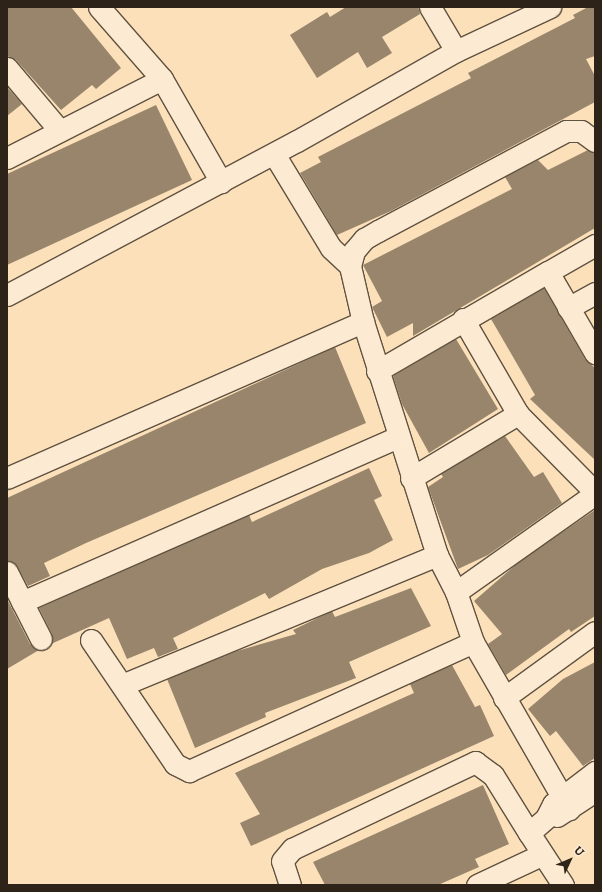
<!DOCTYPE html>
<html>
<head>
<meta charset="utf-8">
<style>
	body { margin:0 }
	#map { position:relative; width:602px; height:892px; overflow:hidden; background:#fbe0b9; font-family:"IM FELL DW Pica",serif }
	div>[style] { position:absolute }
	.building>* { inset:0; background:#98856c }
	.roads { filter:drop-shadow(1px 0 #605241) drop-shadow(-1px 0 #605241) drop-shadow(0 1px #605241) drop-shadow(0 -1px #605241) }
	.minor>* { height:21px; margin:-10.5px; padding:0 10.5px; transform-origin:10.5px; border-radius:10.5px; background:#fcebd2 }
	span { translate:-50% -50%; white-space:nowrap; text-align:center; line-height:1.15; -webkit-text-stroke:3px #fcebd2; paint-order:stroke }
	.frame { position:absolute; inset:0; border:8px solid #2d2319; pointer-events:none }
	.north { position:absolute; left:550px; top:840px; width:40px; height:40px; -webkit-text-stroke:3px #fcebd2; paint-order:stroke; rotate:46deg; font-size:11px; font-weight:700; line-height:16px; text-align:center; color:#2d2319 }
	.north::after { content:''; display:block; margin:auto; width:14px; height:18px; background:#2d2319; clip-path:polygon(50% 0,100% 100%,50% 72%,0 100%) }
</style>
</head>
<body>
<div id="map">
	<div class="building">
		<i style="clip-path:polygon(7px 7px,71px 7px,121px 68px,96px 89px,92px 85px,61px 110px,16px 60px,7px 56px)"></i>
		<i style="clip-path:polygon(346px 7px,418px 7px,420px 14px,382px 37px,392px 53px,367px 68px,358px 52px,317px 78px,290px 35px,327px 12px,330px 17px)"></i>
		<i style="clip-path:polygon(588px 7px,595px 7px,595px 56px,586px 59px,595px 76px,595px 102px,391px 211px,337px 235px,300px 173px,321px 162px,318px 157px,471px 78px,468px 73px,575px 18px,573px 15px)"></i>
		<i style="clip-path:polygon(7px 87px,22px 104px,7px 116px)"></i>
		<i style="clip-path:polygon(156px 105px,192px 180px,7px 265px,7px 174px)"></i>
		<i style="clip-path:polygon(588px 150px,595px 153px,595px 228px,413px 336px,413px 323px,387px 337px,372px 307px,382px 301px,363px 265px,512px 189px,505px 177px,538px 160px,548px 170px)"></i>
		<i style="clip-path:polygon(544px 288px,585px 359px,595px 368px,595px 460px,530px 399px,535px 395px,491px 319px)"></i>
		<i style="clip-path:polygon(456px 339px,498px 409px,429px 453px,402px 404px,393px 376px)"></i>
		<i style="clip-path:polygon(335px 347px,366px 423px,86px 543px,44px 563px,50px 576px,28px 586px,17px 566px,7px 560px,7px 498px)"></i>
		<i style="clip-path:polygon(505px 436px,534px 477px,543px 472px,562px 503px,488px 555px,458px 569px,428px 487px,443px 477px,441px 474px)"></i>
		<i style="clip-path:polygon(369px 468px,382px 496px,374px 500px,393px 540px,369px 553px,322px 569px,269px 599px,265px 593px,173px 638px,178px 649px,158px 657px,154px 648px,127px 659px,109px 618px,51px 644px,52px 634px,39px 608px,249px 515px,252px 522px)"></i>
		<i style="clip-path:polygon(595px 510px,595px 616px,571px 632px,569px 629px,506px 675px,488px 644px,502px 634px,474px 601px,520px 561px)"></i>
		<i style="clip-path:polygon(411px 588px,431px 626px,349px 662px,356px 678px,265px 713px,266px 717px,195px 748px,167px 679px,237px 651px,296px 634px,293px 630px,332px 611px,335px 617px)"></i>
		<i style="clip-path:polygon(7px 599px,30px 644px,39px 650px,7px 669px)"></i>
		<i style="clip-path:polygon(595px 662px,595px 758px,583px 766px,556px 731px,550px 736px,528px 709px,563px 679px)"></i>
		<i style="clip-path:polygon(452px 665px,475px 707px,480px 705px,494px 736px,251px 846px,240px 823px,260px 814px,235px 773px,414px 693px,410px 684px)"></i>
		<i style="clip-path:polygon(483px 785px,509px 844px,475px 859px,479px 867px,438px 885px,325px 885px,313px 862px)"></i>
	</div>
	<div class="roads">
		<div class="minor">
			<i style="left:99px;top:7px;width:96px;rotate:48.8deg"></i>
			<i style="left:162px;top:79px;width:119px;rotate:60.2deg"></i>
			<i style="left:430px;top:7px;width:51px;rotate:59.4deg"></i>
			<i style="left:7px;top:68px;width:82px;rotate:49.9deg"></i>
			<i style="left:274px;top:154px;width:110px;rotate:58.8deg"></i>
			<i style="left:331px;top:248px;width:26px;rotate:43deg"></i>
			<i style="left:7px;top:158px;width:174px;rotate:-27deg"></i>
			<i style="left:548px;top:272px;width:54px;rotate:-29.9deg"></i>
			<i style="left:7px;top:295px;width:328px;rotate:-28deg"></i>
			<i style="left:297px;top:141px;width:183px;rotate:-29.5deg"></i>
			<i style="left:456px;top:51px;width:104px;rotate:-25.1deg"></i>
			<i style="left:568px;top:308px;width:31px;rotate:-29deg"></i>
			<i style="left:463px;top:319px;width:110px;rotate:59.9deg"></i>
			<i style="left:377px;top:371px;width:198px;rotate:-30.1deg"></i>
			<i style="left:548px;top:272px;width:94px;rotate:59.9deg"></i>
			<i style="left:7px;top:478px;width:389px;rotate:-23.7deg"></i>
			<i style="left:411px;top:478px;width:125px;rotate:-30.9deg"></i>
			<i style="left:518px;top:414px;width:110px;rotate:45.4deg"></i>
			<i style="left:437px;top:555px;width:244px;rotate:-107.6deg"></i>
			<i style="left:363px;top:322px;width:57px;rotate:-103.1deg"></i>
			<i style="left:350px;top:266px;width:16px;rotate:-75deg"></i>
			<i style="left:354px;top:251px;width:16px;rotate:-50deg"></i>
			<i style="left:364px;top:239px;width:16px;rotate:-30deg"></i>
			<i style="left:378px;top:231px;width:213px;rotate:-28deg"></i>
			<i style="left:566px;top:131px;width:15px"></i>
			<i style="left:581px;top:131px;width:17px;rotate:36deg"></i>
			<i style="left:7px;top:572px;width:75px;rotate:63.1deg"></i>
			<i style="left:456px;top:592px;width:170px;rotate:-35.2deg"></i>
			<i style="left:22px;top:602px;width:411px;rotate:-23.7deg"></i>
			<i style="left:91px;top:640px;width:150px;rotate:55.9deg"></i>
			<i style="left:175px;top:764px;width:16px;rotate:27deg"></i>
			<i style="left:189px;top:771px;width:312px;rotate:-24.4deg"></i>
			<i style="left:122px;top:685px;width:341px;rotate:-22.4deg"></i>
			<i style="left:437px;top:555px;width:42px;rotate:62.8deg"></i>
			<i style="left:456px;top:592px;width:53px;rotate:71.2deg"></i>
			<i style="left:473px;top:642px;width:193px;rotate:60.1deg"></i>
			<i style="left:504px;top:698px;width:112px;rotate:-36deg"></i>
			<i style="left:557px;top:816px;width:45px;rotate:-33.3deg"></i>
			<i style="left:290px;top:885px;width:25px;rotate:-108deg"></i>
			<i style="left:282px;top:861px;width:16px;rotate:-50deg"></i>
			<i style="left:292px;top:849px;width:203px;rotate:-25.4deg"></i>
			<i style="left:475px;top:762px;width:22px;rotate:36deg"></i>
			<i style="left:493px;top:775px;width:68px;rotate:58.2deg"></i>
			<i style="left:477px;top:885px;width:71px;rotate:-25.1deg"></i>
			<i style="left:563px;top:885px;width:62px;rotate:-123.2deg"></i>
			<i style="left:529px;top:833px;width:23px;rotate:-41deg"></i>
			<i style="left:546px;top:818px;width:16px;rotate:-63deg"></i>
			<i style="left:553px;top:804px;width:53px;rotate:-37.3deg"></i>
		</div>
	</div>
	<div class="frame"></div>
	<div class="north">U</div>
</div>
</body>
</html>
